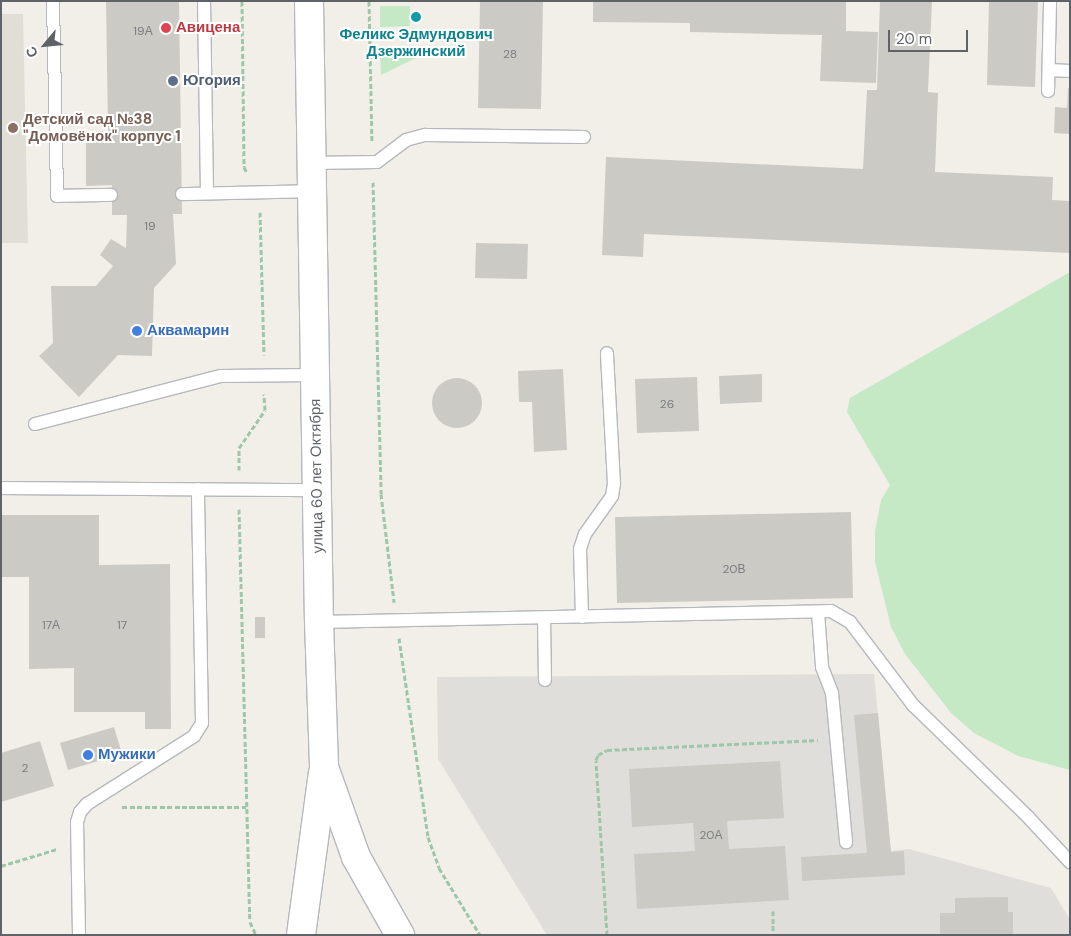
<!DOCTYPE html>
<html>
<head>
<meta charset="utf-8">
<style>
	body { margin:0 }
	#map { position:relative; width:1071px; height:936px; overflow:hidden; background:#f1efe8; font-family:"DM Sans",sans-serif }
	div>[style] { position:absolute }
	.industrial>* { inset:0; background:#e0deda }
	.education>* { inset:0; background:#e1ded6 }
	.green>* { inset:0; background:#c5e8c5 }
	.building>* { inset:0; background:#cccac5 }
	.round { border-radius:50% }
	.path>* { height:3px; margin-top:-1.5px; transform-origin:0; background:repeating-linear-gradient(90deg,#9cc7a9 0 5px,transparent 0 7.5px) }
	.roads { filter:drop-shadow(1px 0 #b5b8bc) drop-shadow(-1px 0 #b5b8bc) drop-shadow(0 1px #b5b8bc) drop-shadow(0 -1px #b5b8bc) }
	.service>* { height:12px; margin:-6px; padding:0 6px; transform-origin:6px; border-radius:6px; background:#fff }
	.secondary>* { height:28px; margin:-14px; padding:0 14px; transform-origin:14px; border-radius:14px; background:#fff }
	.dots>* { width:14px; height:14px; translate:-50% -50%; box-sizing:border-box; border:2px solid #fff; border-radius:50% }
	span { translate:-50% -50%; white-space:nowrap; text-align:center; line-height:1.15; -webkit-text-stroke:4px #fff; paint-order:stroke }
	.number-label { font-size:12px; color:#7a7d7f }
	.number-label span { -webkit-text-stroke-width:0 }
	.health-label { font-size:15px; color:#be3a42; font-weight:700 }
	.left { translate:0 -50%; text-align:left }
	.culture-label { font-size:15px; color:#0d838f; font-weight:700 }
	.service-label { font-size:15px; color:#4e5e75; font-weight:700 }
	.education-label { font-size:15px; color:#785e54; font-weight:700 }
	.shop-label { font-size:15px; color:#366cbe; font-weight:700 }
	.street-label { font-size:15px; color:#5f6368 }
	.frame { position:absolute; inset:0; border:2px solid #5f6368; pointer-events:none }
	.north { position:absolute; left:20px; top:20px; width:50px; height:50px; -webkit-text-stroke:4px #fff; paint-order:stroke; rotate:242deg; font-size:14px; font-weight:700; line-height:20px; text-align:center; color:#5f6368 }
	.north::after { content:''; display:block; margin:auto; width:18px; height:22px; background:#5f6368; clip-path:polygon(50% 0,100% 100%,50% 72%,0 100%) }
	.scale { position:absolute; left:888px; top:30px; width:80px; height:22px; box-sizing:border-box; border:2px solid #5f6368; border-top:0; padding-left:6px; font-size:15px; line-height:18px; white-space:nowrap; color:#5f6368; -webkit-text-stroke:4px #fff; paint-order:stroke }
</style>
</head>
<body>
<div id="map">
	<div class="industrial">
		<i style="clip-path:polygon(874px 674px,891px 851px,909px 849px,1051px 888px,1070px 920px,1070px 935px,547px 935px,438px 759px,437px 677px)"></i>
	</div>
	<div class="education">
		<i style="clip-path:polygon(1px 14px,23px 14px,28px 243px,1px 243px)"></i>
	</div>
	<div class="green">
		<i style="clip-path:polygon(380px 6px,410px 6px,410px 26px,380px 27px)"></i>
		<i style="clip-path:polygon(417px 46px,418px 57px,381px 75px,380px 47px)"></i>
		<i style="clip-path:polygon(1070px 272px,1070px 770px,1018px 756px,974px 733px,951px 713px,905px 654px,891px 627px,875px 562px,875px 531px,881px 500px,890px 485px,847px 412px,850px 398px)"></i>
	</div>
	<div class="building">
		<i style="clip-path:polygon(106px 1px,179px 1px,182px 214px,173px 214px,176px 264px,154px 288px,152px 356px,118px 355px,79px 397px,39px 356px,53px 343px,51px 286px,96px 286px,113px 266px,100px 255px,111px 239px,126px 248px,127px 215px,112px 215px,112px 185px,86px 186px,86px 131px,108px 131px)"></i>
		<i style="clip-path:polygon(480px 1px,543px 1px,541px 109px,478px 108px)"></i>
		<i style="clip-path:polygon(593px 1px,846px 1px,846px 31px,878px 32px,876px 83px,820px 81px,822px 35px,690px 32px,690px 23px,593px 22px)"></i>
		<i style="clip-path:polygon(880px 1px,932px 1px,928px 92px,938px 93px,935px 172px,1053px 177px,1052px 200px,1070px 201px,1070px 253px,644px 234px,643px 257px,602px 255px,606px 157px,863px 169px,867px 90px,877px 90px)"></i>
		<i style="clip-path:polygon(989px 1px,1038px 1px,1035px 87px,987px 85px)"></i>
		<i style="clip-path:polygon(1068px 88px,1070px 88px,1070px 134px,1054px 133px,1055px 107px,1067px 108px)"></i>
		<i style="clip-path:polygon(476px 243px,528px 244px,527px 279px,475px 278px)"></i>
		<i style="clip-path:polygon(563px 369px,567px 450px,534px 452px,532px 402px,519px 402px,518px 371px)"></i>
		<i style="clip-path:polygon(762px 374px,762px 402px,720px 404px,719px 376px)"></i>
		<i style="clip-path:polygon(697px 377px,699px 431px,637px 433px,635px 379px)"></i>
		<i class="round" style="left:432px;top:378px;width:50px;height:50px"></i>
		<i style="clip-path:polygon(851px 512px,853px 598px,617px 603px,615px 517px)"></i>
		<i style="clip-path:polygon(1px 515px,99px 515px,99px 565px,170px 564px,171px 729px,145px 729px,145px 712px,74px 712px,74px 668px,29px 669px,29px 577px,2px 577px)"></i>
		<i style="clip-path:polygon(255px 617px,265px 617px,265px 638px,255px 638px)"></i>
		<i style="clip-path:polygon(878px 713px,891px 852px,904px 851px,905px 875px,802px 881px,801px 857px,867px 853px,854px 715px)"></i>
		<i style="clip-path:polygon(114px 727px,122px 754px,68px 770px,60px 743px)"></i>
		<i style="clip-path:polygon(40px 741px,54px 786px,1px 802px,1px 753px)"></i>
		<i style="clip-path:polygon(780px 761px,784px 818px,727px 821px,729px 849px,785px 846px,789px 900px,637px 909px,634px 854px,695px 851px,693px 823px,632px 827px,629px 769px)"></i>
		<i style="clip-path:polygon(1008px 897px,1008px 912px,1013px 912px,1013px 935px,940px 935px,940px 913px,955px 913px,955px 898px)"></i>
	</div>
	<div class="path">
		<i style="left:242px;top:1px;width:166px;rotate:89.3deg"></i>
		<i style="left:244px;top:167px;width:7px;rotate:63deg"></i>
		<i style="left:369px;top:1px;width:140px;rotate:88.8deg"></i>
		<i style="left:373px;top:182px;width:312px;rotate:88.5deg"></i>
		<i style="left:381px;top:494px;width:109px;rotate:83.1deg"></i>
		<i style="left:260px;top:212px;width:143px;rotate:88.4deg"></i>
		<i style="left:239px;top:470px;width:22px;rotate:-90deg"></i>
		<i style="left:239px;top:448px;width:46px;rotate:-55.6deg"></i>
		<i style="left:265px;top:410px;width:16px;rotate:-94deg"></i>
		<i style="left:239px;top:509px;width:413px;rotate:88.5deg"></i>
		<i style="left:250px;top:922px;width:14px;rotate:65deg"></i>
		<i style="left:399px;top:638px;width:201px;rotate:81.7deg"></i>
		<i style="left:428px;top:837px;width:33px;rotate:70deg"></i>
		<i style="left:439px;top:868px;width:79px;rotate:58.5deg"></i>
		<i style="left:122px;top:807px;width:124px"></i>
		<i style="left:1px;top:866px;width:59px;rotate:-16.9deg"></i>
		<i style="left:773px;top:911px;width:24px;rotate:90deg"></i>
		<i style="left:607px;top:935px;width:175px;rotate:-93.6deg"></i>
		<i style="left:596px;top:760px;width:5px;rotate:-68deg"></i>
		<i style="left:598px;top:755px;width:10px;rotate:-29deg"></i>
		<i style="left:607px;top:750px;width:211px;rotate:-2.7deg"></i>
	</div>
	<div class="roads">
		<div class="service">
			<i style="left:53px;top:1px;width:195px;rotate:88.8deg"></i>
			<i style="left:57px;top:196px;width:54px;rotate:-1.1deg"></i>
			<i style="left:204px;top:1px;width:192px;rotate:89.1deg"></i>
			<i style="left:1049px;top:70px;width:21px;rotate:3deg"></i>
			<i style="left:1048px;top:91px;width:90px;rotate:-88.7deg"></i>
			<i style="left:311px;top:163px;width:66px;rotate:-0.9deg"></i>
			<i style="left:377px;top:162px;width:36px;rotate:-37deg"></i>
			<i style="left:406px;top:140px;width:20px;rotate:-15deg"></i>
			<i style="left:425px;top:135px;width:159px;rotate:0.7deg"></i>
			<i style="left:182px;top:194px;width:130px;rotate:-1.3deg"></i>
			<i style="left:35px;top:424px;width:192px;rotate:-14.5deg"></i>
			<i style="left:221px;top:376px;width:94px;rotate:-0.6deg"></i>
			<i style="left:1px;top:488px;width:316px;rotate:0.4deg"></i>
			<i style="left:818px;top:612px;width:55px;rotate:85.8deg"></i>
			<i style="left:822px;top:667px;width:28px;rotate:69deg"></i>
			<i style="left:832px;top:693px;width:150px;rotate:84.6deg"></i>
			<i style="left:582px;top:617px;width:68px;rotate:-91.7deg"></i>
			<i style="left:580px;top:549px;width:16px;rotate:-72deg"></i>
			<i style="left:585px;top:534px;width:47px;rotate:-54.6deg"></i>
			<i style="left:612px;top:496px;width:12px;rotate:-81deg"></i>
			<i style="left:614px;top:484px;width:131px;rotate:-93.1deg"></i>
			<i style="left:544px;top:618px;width:62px;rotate:89.1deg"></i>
			<i style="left:319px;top:622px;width:512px;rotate:-1.23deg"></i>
			<i style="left:831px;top:611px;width:22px;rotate:30deg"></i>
			<i style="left:850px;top:622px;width:104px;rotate:52.8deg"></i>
			<i style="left:913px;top:705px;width:161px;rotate:44.2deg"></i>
			<i style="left:1028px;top:817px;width:62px;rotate:47deg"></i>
			<i style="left:79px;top:935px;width:113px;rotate:-91deg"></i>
			<i style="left:77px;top:822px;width:10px;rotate:-73deg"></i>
			<i style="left:80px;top:812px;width:11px;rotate:-49deg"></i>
			<i style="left:87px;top:804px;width:127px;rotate:-32.4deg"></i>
			<i style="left:194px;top:736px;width:15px;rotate:-58deg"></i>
			<i style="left:202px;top:723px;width:234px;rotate:-91deg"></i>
		</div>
		<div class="secondary">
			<i style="left:309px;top:1px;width:621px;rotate:89.08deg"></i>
			<i style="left:319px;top:622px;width:145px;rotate:88deg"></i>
			<i style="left:324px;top:767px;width:96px;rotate:70.4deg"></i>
			<i style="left:356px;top:857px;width:90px;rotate:60.6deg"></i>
			<i style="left:301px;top:935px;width:163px;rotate:-82.3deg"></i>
		</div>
	</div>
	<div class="dots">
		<i style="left:416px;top:17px;background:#0f9aa8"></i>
		<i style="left:166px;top:28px;background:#e0444e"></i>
		<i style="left:173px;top:81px;background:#5c6f8a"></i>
		<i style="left:13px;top:128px;background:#8d6e63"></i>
		<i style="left:137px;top:331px;background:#3f7fe0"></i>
		<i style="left:88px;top:755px;background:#3f7fe0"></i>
	</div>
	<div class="number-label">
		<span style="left:143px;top:32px">19А</span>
		<span style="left:510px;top:55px">28</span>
		<span style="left:150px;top:227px">19</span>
		<span style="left:667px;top:405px">26</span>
		<span style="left:734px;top:570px">20В</span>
		<span style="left:51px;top:626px">17А</span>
		<span style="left:122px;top:626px">17</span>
		<span style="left:25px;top:769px">2</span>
		<span style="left:711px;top:836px">20А</span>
	</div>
	<div class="health-label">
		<span class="left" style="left:176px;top:28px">Авицена</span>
	</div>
	<div class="culture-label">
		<span style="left:416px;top:43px">Феликс Эдмундович<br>Дзержинский</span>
	</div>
	<div class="service-label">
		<span class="left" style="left:183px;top:81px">Югория</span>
	</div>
	<div class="education-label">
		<span class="left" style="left:23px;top:128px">Детский сад №38<br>"Домовёнок" корпус 1</span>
	</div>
	<div class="shop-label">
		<span class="left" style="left:147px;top:331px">Аквамарин</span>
		<span class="left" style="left:98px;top:755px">Мужики</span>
	</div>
	<div class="street-label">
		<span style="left:317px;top:476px;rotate:-91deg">улица 60 лет Октября</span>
	</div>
	<div class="frame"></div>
	<div class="north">С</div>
	<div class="scale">20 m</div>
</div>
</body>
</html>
